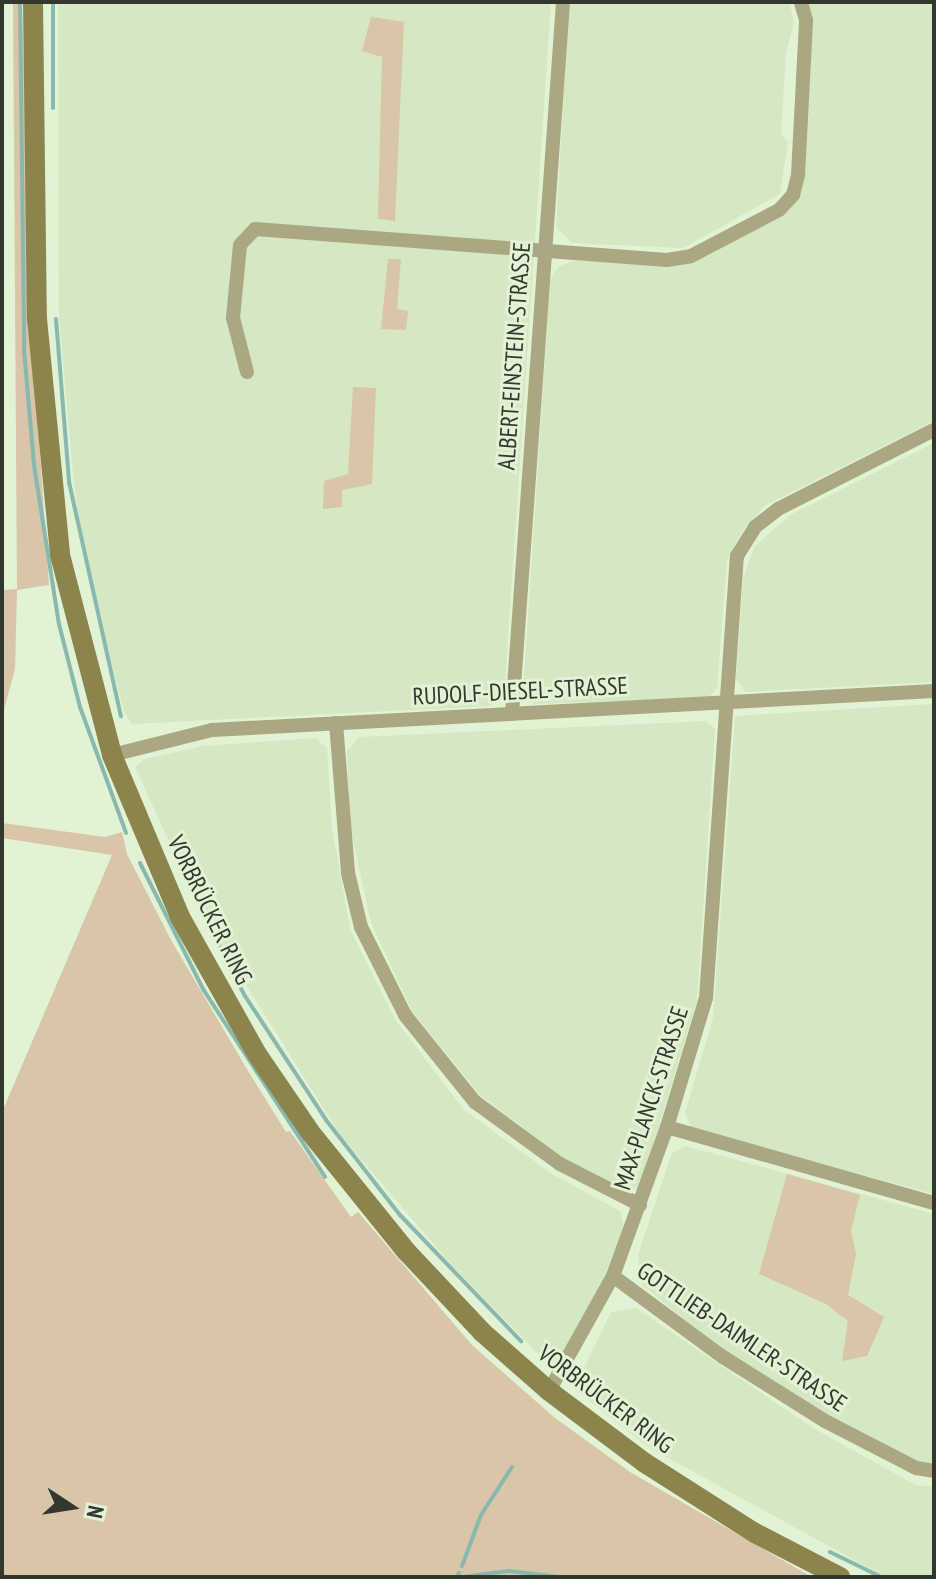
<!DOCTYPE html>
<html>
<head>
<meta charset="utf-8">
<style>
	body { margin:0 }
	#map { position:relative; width:936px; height:1579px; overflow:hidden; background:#e2f2d4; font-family:"PT Sans Narrow",sans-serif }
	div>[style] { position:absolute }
	.built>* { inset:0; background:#d5e7c3 }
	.green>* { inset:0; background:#d9c5a8 }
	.stream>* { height:4px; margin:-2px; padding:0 2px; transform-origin:2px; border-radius:2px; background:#88b8ae }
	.minor>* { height:14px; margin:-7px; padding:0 7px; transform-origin:7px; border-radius:7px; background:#aaa782 }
	.secondary>* { height:20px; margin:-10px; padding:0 10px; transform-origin:10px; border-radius:10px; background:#8b854d }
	span { translate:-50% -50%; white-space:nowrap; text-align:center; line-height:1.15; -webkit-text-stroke:6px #e2f2d4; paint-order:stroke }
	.street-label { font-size:24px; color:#32382d }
	.frame { position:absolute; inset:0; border:4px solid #32382d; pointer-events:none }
	.north { position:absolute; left:32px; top:1467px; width:80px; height:80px; -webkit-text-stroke:6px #e2f2d4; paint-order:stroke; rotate:102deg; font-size:22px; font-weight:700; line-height:32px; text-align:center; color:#32382d }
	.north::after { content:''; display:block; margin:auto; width:28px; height:36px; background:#32382d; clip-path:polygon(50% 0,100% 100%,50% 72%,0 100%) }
</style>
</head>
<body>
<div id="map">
	<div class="built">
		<i style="clip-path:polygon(58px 2px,551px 2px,504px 697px,490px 706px,132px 724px,124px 712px,82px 547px,73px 474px,59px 317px)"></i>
		<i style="clip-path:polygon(569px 2px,789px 2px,794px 22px,786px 54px,781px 134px,788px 142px,780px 194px,683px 248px,572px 243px,556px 227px)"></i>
		<i style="clip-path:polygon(806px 2px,934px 2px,934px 421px,766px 505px,743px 530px,727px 560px,717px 688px,708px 698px,534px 704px,523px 694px,550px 280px,559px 266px,577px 260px,660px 265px,795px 199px)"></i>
		<i style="clip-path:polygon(934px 443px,934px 682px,745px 692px,736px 679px,743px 580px,754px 547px,790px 515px)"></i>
		<i style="clip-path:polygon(934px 704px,934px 1194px,692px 1129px,685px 1113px,713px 1018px,735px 716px)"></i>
		<i style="clip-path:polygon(706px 721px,715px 729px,697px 1001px,640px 1187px,624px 1193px,562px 1157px,481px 1096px,412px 1011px,371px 923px,350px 826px,347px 751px,359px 737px)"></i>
		<i style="clip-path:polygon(315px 738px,327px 748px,332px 828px,350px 929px,395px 1019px,464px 1110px,552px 1174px,620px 1211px,625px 1233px,563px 1363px,552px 1368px,450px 1263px,341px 1136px,204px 918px,135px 767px,145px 759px,202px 746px)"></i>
		<i style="clip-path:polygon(686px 1146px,934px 1214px,934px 1468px,918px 1465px,822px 1415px,720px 1349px,641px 1284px,638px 1255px,672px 1153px)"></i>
		<i style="clip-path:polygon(636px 1308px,813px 1428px,916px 1485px,934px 1487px,934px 1577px,888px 1577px,876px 1572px,647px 1446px,574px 1389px,611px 1312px)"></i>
	</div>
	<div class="green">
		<i style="clip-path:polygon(13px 2px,22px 2px,31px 321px,49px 585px,17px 590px,15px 669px,2px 717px,4px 590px,17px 589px)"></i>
		<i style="clip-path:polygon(371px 17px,404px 22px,395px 221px,378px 219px,382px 57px,362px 51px)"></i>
		<i style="clip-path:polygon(388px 259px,401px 259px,397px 309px,408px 311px,406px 330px,381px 329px)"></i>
		<i style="clip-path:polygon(353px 387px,376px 388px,372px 484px,342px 490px,342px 507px,323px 509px,324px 481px,348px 474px)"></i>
		<i style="clip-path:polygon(2px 823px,105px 837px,122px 832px,127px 854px,171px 940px,248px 1071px,286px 1132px,290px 1131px,351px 1217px,358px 1212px,472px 1345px,555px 1418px,630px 1472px,812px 1577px,2px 1577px,2px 1112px,112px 855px,2px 838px)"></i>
		<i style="clip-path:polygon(787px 1174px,860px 1195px,851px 1231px,856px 1254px,848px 1295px,884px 1317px,867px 1356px,842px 1361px,848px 1321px,826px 1304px,759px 1274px)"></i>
	</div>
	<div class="stream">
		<i style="left:20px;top:2px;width:348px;rotate:89.3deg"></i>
		<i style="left:24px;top:350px;width:115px;rotate:85deg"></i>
		<i style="left:34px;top:465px;width:161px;rotate:81.1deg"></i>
		<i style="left:59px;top:624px;width:86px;rotate:75.8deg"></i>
		<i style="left:80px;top:707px;width:134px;rotate:69.9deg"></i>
		<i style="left:53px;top:2px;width:106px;rotate:90deg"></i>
		<i style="left:56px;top:319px;width:164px;rotate:85.4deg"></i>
		<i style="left:69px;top:482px;width:240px;rotate:77.5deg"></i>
		<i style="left:140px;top:863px;width:141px;rotate:63.4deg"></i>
		<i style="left:203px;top:989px;width:224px;rotate:57deg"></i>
		<i style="left:212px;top:933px;width:71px;rotate:62.4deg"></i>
		<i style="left:245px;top:996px;width:148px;rotate:56.8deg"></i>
		<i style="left:326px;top:1120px;width:120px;rotate:52.1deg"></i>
		<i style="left:400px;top:1215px;width:175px;rotate:46.2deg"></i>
		<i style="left:830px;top:1552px;width:57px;rotate:26.1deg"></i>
		<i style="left:462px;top:1566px;width:54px;rotate:-69.6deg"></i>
		<i style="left:481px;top:1515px;width:57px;rotate:-57.1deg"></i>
		<i style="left:456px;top:1577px;width:5px;rotate:-53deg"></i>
		<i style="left:463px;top:1577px;width:46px;rotate:-7.4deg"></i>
		<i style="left:509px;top:1571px;width:51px;rotate:6.7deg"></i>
	</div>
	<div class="minor">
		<i style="left:247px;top:372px;width:56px;rotate:-104.5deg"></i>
		<i style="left:233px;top:318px;width:73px;rotate:-84.5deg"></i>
		<i style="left:240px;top:245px;width:22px;rotate:-47deg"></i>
		<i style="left:255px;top:229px;width:413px;rotate:4.3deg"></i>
		<i style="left:667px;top:260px;width:24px;rotate:-9deg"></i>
		<i style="left:691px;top:256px;width:99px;rotate:-27.6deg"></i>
		<i style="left:779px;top:210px;width:21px;rotate:-47deg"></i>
		<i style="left:793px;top:195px;width:21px;rotate:-76deg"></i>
		<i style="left:798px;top:175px;width:155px;rotate:-87deg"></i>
		<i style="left:806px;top:20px;width:19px;rotate:-106deg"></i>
		<i style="left:512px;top:714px;width:714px;rotate:-85.9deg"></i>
		<i style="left:336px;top:723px;width:150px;rotate:85.4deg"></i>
		<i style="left:348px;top:873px;width:56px;rotate:76.5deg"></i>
		<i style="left:361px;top:927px;width:98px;rotate:63.4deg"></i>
		<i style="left:405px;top:1015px;width:112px;rotate:51.2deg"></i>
		<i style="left:475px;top:1102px;width:105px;rotate:36.1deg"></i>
		<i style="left:560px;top:1164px;width:90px;rotate:27.1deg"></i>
		<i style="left:112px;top:755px;width:103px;rotate:-14deg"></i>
		<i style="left:212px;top:730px;width:723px;rotate:-3.09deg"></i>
		<i style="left:667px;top:1127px;width:278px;rotate:15.9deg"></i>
		<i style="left:613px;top:1276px;width:137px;rotate:36.4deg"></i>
		<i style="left:723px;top:1357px;width:120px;rotate:32.1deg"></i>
		<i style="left:825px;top:1421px;width:102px;rotate:27.3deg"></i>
		<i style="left:916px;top:1468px;width:18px;rotate:9deg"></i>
		<i style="left:549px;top:1391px;width:132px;rotate:-60.9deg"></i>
		<i style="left:613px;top:1276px;width:158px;rotate:-70.1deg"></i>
		<i style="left:667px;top:1127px;width:135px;rotate:-73.2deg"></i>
		<i style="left:706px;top:998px;width:443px;rotate:-86deg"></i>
		<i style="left:737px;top:556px;width:34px;rotate:-58deg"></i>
		<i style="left:755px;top:527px;width:29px;rotate:-38deg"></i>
		<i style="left:778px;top:509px;width:175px;rotate:-26.9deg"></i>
	</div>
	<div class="secondary">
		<i style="left:33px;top:2px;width:317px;rotate:89.3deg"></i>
		<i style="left:37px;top:319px;width:237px;rotate:84.4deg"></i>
		<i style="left:60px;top:555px;width:207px;rotate:75.4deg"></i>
		<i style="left:112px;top:755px;width:176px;rotate:67.2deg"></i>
		<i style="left:180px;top:917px;width:157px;rotate:60.7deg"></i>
		<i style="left:257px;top:1054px;width:94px;rotate:55.8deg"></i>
		<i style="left:310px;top:1132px;width:154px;rotate:51.1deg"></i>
		<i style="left:407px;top:1252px;width:110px;rotate:46.8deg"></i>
		<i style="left:482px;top:1332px;width:89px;rotate:41.4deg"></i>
		<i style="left:549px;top:1391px;width:120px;rotate:36.9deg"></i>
		<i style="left:645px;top:1463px;width:130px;rotate:32.5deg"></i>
		<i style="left:755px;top:1533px;width:96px;rotate:27.4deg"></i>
	</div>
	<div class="street-label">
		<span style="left:514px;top:356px;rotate:-86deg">ALBERT-EINSTEIN-STRASSE</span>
		<span style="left:520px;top:691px;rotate:-3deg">RUDOLF-DIESEL-STRASSE</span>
		<span style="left:210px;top:910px;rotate:64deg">VORBRÜCKER RING</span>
		<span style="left:651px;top:1098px;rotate:-72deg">MAX-PLANCK-STRASSE</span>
		<span style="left:742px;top:1337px;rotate:34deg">GOTTLIEB-DAIMLER-STRASSE</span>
		<span style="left:606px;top:1399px;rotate:37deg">VORBRÜCKER RING</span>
	</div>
	<div class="frame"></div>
	<div class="north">N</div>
</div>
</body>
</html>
